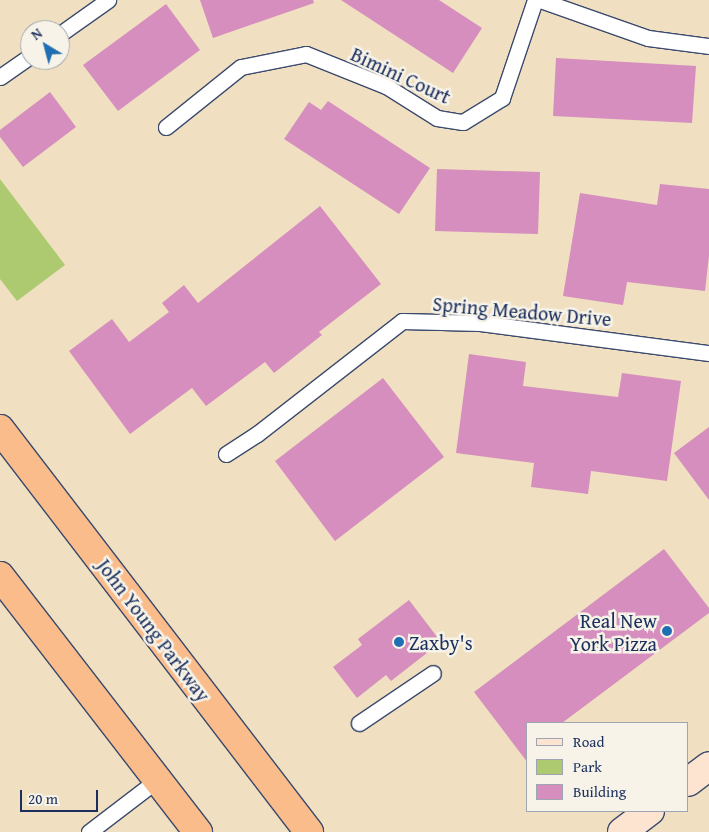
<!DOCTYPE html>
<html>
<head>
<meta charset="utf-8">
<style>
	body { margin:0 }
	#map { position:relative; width:709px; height:832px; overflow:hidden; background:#f0e0c1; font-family:"Gentium Book Plus",serif }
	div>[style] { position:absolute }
	.green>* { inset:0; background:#adca71 }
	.building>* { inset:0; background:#d68ebe }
	.roads { filter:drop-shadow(1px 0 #3b4a6d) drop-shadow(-1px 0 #3b4a6d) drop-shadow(0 1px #3b4a6d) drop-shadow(0 -1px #3b4a6d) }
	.lane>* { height:15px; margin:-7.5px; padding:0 7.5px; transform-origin:7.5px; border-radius:7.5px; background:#fff }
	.secondary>* { height:28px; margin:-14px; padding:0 14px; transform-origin:14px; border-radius:14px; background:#fde4d1 }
	.highway>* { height:28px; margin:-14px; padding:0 14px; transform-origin:14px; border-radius:14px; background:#fabc8b }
	.dots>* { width:14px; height:14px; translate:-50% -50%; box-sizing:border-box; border:2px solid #f7f3e8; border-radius:50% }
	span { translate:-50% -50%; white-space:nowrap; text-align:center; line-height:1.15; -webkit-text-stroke:5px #f7f3e8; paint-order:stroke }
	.street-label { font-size:20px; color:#1b2f5e }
	.poi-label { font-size:20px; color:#1b2f5e }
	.right { translate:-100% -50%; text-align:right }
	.left { translate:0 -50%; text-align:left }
	.legend { position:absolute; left:526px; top:722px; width:162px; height:90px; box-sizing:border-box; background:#f7f3e8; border:1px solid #9fa5b1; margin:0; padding:6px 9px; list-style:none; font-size:15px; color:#1b2f5e }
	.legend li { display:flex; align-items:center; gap:10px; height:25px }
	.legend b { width:25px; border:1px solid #9fa5b1 }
	.north { position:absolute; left:20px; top:20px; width:50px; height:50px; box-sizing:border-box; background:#f7f3e8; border:1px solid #9fa5b1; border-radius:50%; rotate:323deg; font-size:14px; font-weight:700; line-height:20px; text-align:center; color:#1b2f5e }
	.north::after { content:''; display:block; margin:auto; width:18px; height:22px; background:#1f6fb2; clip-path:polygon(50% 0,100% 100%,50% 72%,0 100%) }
	.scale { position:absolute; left:20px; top:790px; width:78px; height:22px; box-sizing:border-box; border:2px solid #1b2f5e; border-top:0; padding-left:6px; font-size:15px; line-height:18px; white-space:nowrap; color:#1b2f5e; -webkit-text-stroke:4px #f7f3e8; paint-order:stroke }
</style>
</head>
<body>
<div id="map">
	<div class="green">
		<i style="clip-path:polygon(0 179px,65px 265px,17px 301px,0 279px)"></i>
	</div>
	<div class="building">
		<i style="clip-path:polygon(200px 0,313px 0,314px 3px,213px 38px)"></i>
		<i style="clip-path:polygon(341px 0,439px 0,482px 28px,453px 73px)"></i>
		<i style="clip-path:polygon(166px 4px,200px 50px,118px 111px,83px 65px)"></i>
		<i style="clip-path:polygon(556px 58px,696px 66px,692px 123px,553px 116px)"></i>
		<i style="clip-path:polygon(50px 92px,76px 127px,23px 167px,0 137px,0 130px)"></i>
		<i style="clip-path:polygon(328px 101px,430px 168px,399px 214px,284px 139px,309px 102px,321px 110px)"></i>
		<i style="clip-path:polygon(437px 169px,540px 172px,538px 234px,435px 231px)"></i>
		<i style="clip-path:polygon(660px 184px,709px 189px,709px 256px,705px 291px,627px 282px,623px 305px,563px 296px,580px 193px,657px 205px)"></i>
		<i style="clip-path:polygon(320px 206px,381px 284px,319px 332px,322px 335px,274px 373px,265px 362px,206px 406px,192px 388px,130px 434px,69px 351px,112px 319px,129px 342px,169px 312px,162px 303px,184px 285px,198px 303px)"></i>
		<i style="clip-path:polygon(469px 354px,526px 362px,523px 386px,618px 397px,622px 373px,681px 381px,667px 481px,591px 471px,588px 494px,531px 487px,534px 463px,456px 453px)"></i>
		<i style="clip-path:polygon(383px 378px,444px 457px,335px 541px,275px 461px)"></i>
		<i style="clip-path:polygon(709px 427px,709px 500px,674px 453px)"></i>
		<i style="clip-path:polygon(664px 549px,709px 608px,709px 613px,562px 723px,528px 723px,528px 763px,474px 692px)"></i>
		<i style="clip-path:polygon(409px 600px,441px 642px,391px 681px,386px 675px,357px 698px,333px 667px,362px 645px,358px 639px)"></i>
	</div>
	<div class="roads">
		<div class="lane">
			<i style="left:540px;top:0;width:114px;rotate:19.4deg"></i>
			<i style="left:648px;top:38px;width:62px;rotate:7.5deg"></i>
			<i style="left:60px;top:34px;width:59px;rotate:-35.3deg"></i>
			<i style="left:0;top:77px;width:37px;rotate:-35deg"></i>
			<i style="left:166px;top:127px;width:96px;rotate:-38.7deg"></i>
			<i style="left:241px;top:67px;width:66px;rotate:-11.3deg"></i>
			<i style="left:306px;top:54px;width:86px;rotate:21.8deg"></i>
			<i style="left:386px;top:86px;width:60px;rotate:32.1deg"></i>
			<i style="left:437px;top:118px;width:26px;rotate:9deg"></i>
			<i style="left:463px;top:122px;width:46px;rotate:-31.6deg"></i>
			<i style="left:502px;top:98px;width:103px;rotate:-71.4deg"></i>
			<i style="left:226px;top:454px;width:37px;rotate:-33deg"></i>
			<i style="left:257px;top:434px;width:184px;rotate:-37.9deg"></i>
			<i style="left:402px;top:321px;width:78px;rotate:1.5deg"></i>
			<i style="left:480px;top:323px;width:231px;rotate:7.5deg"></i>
			<i style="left:359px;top:723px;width:89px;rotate:-34deg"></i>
			<i style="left:89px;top:832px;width:86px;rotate:-37.4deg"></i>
		</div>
		<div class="secondary">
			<i style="left:688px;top:782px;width:26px;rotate:-37deg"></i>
			<i style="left:622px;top:832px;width:35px;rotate:-37deg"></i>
		</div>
		<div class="highway">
			<i style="left:0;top:429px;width:508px;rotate:52.52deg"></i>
			<i style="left:0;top:576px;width:324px;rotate:52.3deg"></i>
		</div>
	</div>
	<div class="dots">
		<i style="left:667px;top:631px;background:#1f6fb2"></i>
		<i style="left:399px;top:642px;background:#1f6fb2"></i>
	</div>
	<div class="street-label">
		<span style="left:401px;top:75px;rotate:25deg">Bimini Court</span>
		<span style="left:522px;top:311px;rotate:5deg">Spring Meadow Drive</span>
		<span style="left:154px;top:630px;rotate:53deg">John Young Parkway</span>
	</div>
	<div class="poi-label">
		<span class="right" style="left:657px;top:632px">Real New<br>York Pizza</span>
		<span class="left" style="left:409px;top:642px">Zaxby's</span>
	</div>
	<ul class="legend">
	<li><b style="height:6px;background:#fde4d1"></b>Road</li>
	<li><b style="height:14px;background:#adca71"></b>Park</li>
	<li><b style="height:14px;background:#d68ebe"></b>Building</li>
	</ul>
	<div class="north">N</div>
	<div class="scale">20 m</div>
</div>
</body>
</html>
